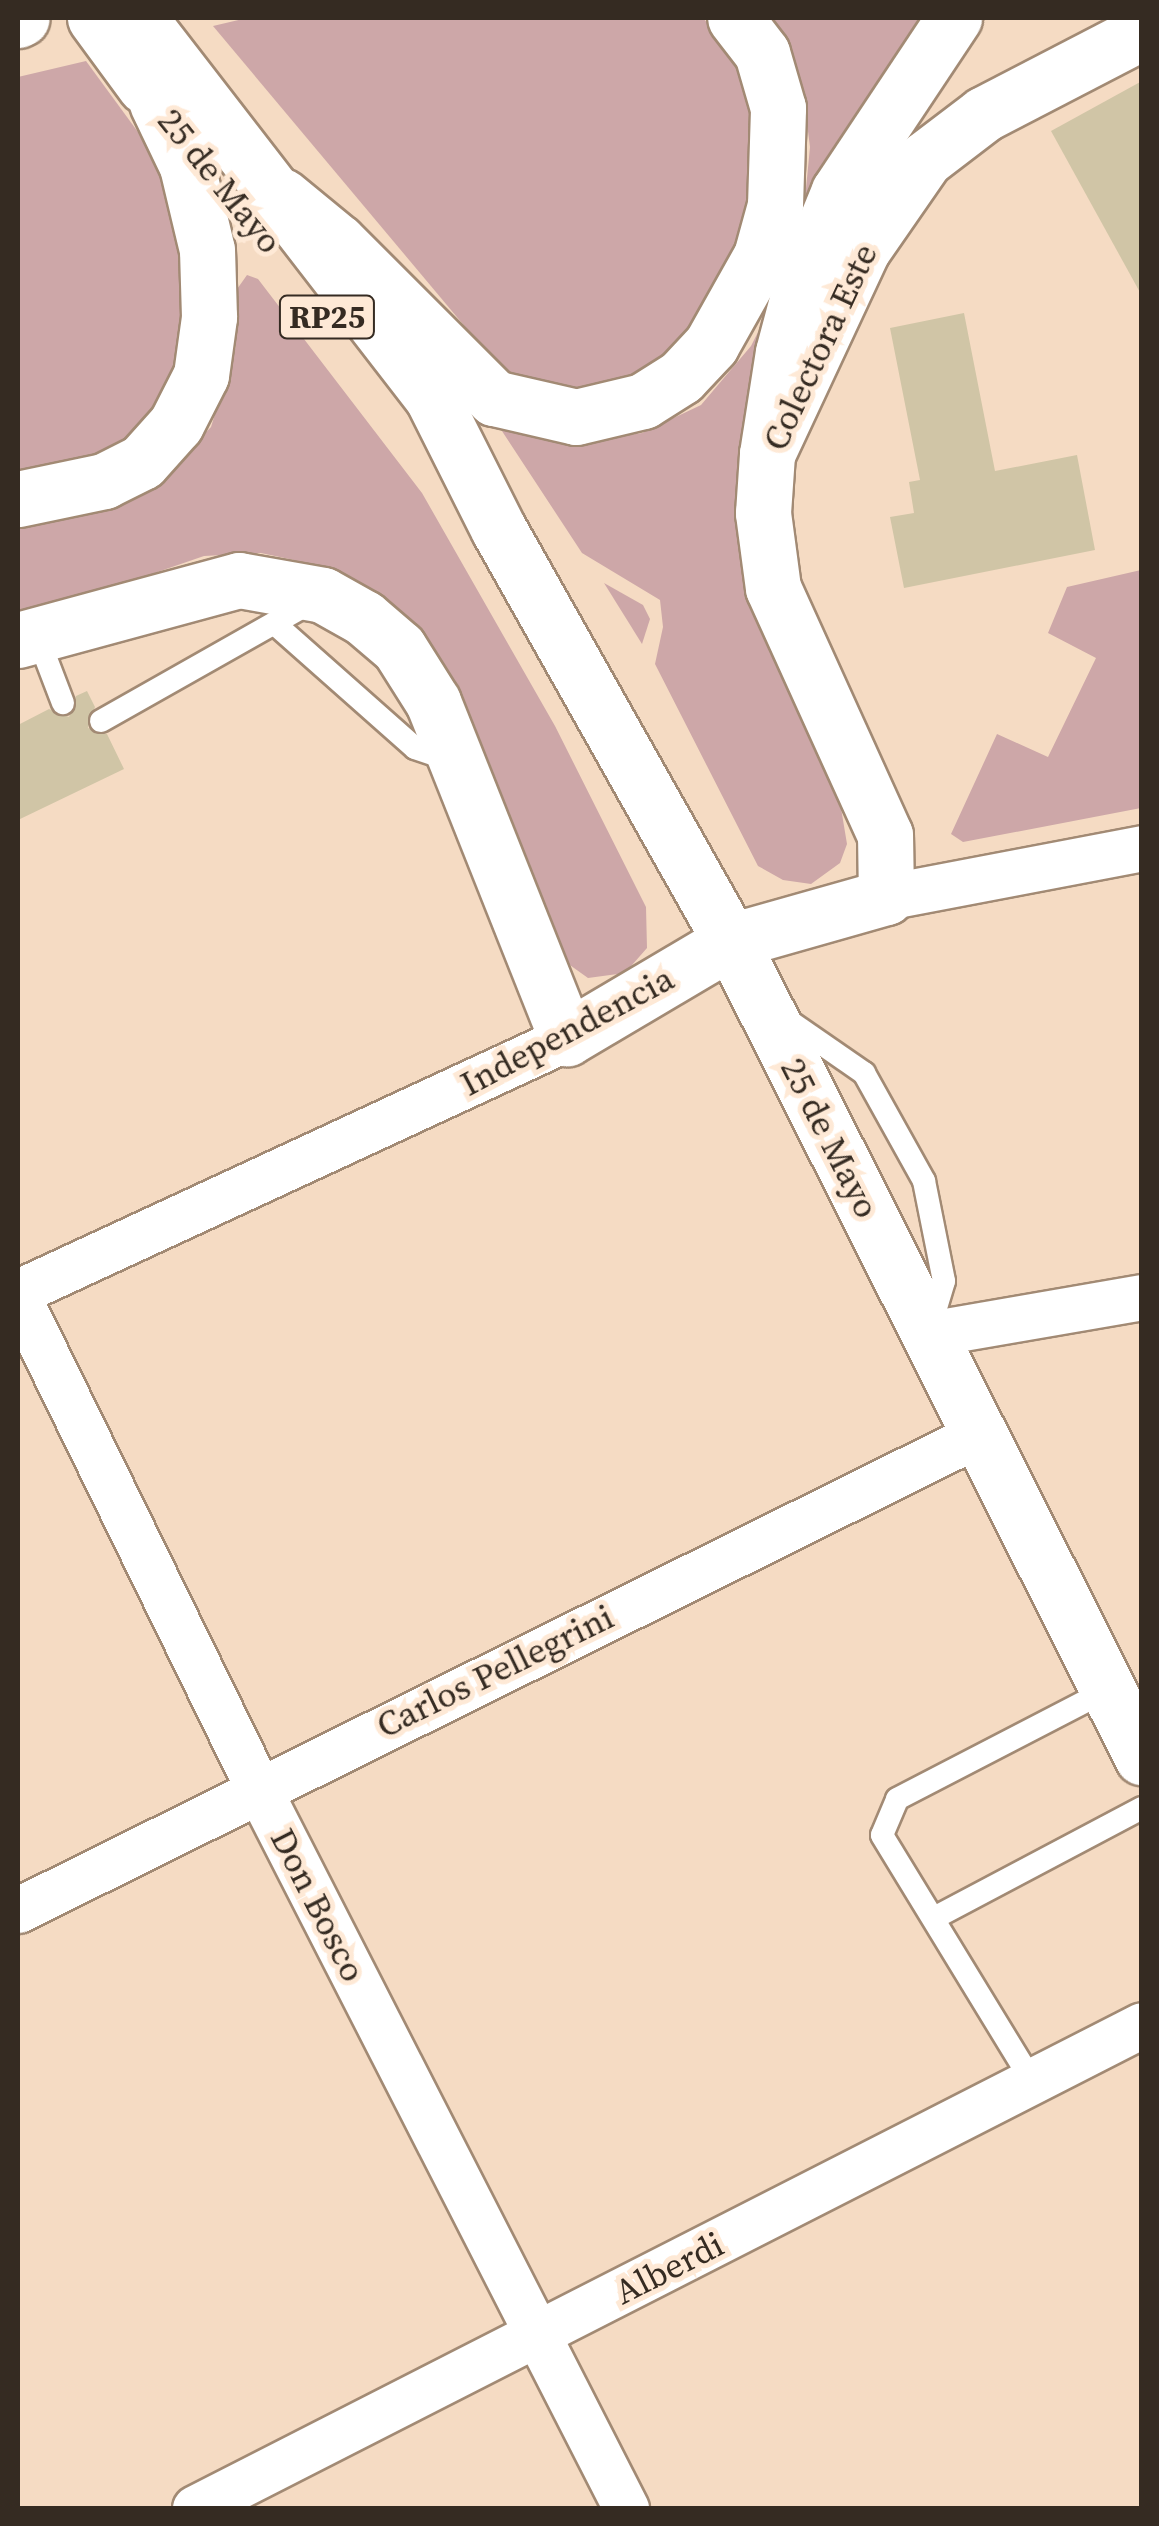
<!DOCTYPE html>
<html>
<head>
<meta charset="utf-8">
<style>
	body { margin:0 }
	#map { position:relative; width:1159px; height:2526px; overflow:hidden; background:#f5dbc3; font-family:"Source Serif 4",serif }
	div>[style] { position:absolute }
	.green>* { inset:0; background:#cda7a8 }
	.building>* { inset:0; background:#d0c5a6 }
	.roads { filter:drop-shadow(2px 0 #a28a74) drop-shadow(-2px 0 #a28a74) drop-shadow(0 2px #a28a74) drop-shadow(0 -2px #a28a74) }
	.lane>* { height:22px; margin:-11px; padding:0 11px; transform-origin:11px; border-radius:11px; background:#fff }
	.street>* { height:45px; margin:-22.5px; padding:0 22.5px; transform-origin:22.5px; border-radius:22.5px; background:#fff }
	.secondary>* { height:55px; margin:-27.5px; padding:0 27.5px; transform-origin:27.5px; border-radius:27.5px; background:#fff }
	.primary>* { height:55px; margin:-27.5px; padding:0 27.5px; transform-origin:27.5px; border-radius:27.5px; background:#fff }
	.highway>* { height:55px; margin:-27.5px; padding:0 27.5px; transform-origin:27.5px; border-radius:27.5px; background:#fff }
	span { translate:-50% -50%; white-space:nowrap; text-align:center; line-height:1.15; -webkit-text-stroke:10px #fee9d6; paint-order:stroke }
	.shield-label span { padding:2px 8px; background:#fee9d6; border:2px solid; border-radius:8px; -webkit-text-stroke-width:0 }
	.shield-label { font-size:32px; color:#352b22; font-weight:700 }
	.street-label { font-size:35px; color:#352b22 }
	.frame { position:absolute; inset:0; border:20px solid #352b22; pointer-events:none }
</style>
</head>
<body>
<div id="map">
	<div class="green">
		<i style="clip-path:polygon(247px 18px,703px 18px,748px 69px,766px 144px,729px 290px,648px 382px,562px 398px,508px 378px,213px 26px)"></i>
		<i style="clip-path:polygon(763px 18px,940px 18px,738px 522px,744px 580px,765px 640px,840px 802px,847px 844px,840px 863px,811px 884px,783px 880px,758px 866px,655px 664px,663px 627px,660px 600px,582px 553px,498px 425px,584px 442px,642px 433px,701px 405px,751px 346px,787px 275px,804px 209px,810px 147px,802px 85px)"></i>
		<i style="clip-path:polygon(86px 61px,157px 158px,178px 223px,192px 359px,139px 444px,18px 486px,18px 77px)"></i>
		<i style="clip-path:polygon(247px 275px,258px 279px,422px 493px,555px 726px,646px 907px,647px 948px,625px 973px,588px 978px,553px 953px,369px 590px,317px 565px,261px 553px,204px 556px,18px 620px,18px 528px,98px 512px,159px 481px,211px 427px,236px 346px,235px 292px)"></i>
		<i style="clip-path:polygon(1141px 570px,1141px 808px,963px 842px,951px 834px,997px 734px,1048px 757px,1096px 658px,1048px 633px,1067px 587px)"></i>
		<i style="clip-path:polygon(604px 583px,643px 605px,650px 619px,642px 644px)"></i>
	</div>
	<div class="building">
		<i style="clip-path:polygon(1142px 81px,1142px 296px,1051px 131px)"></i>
		<i style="clip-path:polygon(964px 313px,995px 471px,1077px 455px,1095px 550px,904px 588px,890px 517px,914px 513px,909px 482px,920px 480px,890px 328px)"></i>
		<i style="clip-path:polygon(87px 691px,95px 707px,88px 728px,107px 734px,124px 769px,18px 820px,18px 725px,49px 709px,69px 717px,76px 696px)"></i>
	</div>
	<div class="roads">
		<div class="lane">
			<i style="left:275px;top:624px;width:187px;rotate:41.5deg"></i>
			<i style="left:415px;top:748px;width:40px;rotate:18.9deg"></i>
			<i style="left:37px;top:635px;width:73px;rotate:69.1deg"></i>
			<i style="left:101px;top:721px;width:241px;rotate:-29.5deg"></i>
			<i style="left:786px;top:1019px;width:95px;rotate:34.7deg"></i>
			<i style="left:864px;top:1073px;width:124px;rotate:60.9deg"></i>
			<i style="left:924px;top:1181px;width:102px;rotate:78.7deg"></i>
			<i style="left:944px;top:1281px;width:42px;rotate:106.7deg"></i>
			<i style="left:936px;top:1917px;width:233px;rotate:-27.9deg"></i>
			<i style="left:1032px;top:2081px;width:288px;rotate:-121.4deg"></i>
			<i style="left:882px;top:1835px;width:39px;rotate:-67deg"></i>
			<i style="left:897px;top:1799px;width:237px;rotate:-27.4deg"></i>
		</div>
		<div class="street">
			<i style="left:886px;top:897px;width:261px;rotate:-10.8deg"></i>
			<i style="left:18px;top:1292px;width:605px;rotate:-24.83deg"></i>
			<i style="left:18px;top:1297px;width:547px;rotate:63.95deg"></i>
			<i style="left:258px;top:1788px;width:809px;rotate:62.93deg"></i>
			<i style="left:928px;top:1334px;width:217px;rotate:-9.8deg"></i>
			<i style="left:18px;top:1910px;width:1068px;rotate:-26.35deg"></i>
			<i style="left:195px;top:2508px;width:1063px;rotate:-27.02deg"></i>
		</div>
		<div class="secondary">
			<i style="left:18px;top:640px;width:229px;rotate:-15.2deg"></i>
			<i style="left:239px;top:580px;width:85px;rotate:10.1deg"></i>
			<i style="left:323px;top:595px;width:47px;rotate:29.3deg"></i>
			<i style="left:364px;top:618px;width:46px;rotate:40.6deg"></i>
			<i style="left:399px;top:648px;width:64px;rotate:57.8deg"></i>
			<i style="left:433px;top:702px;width:362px;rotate:68.3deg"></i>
			<i style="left:567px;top:1038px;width:191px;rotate:-30.6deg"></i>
			<i style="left:731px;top:941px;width:161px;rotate:-15.8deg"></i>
			<i style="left:886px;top:897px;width:62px;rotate:-90.9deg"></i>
			<i style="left:885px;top:835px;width:271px;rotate:-114.4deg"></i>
			<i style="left:773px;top:588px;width:76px;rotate:-97.6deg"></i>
			<i style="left:763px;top:513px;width:59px;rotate:-86.1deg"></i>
			<i style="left:767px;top:454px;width:225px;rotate:-65deg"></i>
			<i style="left:862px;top:250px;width:111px;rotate:-55.3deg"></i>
			<i style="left:925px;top:159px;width:74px;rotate:-37.3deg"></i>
			<i style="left:984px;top:114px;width:178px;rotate:-27.4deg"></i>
			<i style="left:731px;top:941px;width:914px;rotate:63.27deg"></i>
		</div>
		<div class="primary">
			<i style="left:95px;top:18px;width:84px;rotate:53.7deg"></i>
			<i style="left:139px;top:18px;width:479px;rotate:52.3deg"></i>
			<i style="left:432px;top:397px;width:149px;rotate:63.3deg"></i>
			<i style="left:499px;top:530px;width:472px;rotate:60.6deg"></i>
		</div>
		<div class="highway">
			<i style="left:18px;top:20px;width:4px;rotate:-27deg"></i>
			<i style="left:282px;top:196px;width:72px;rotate:39.4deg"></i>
			<i style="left:338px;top:242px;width:221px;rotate:45deg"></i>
			<i style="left:494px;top:398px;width:84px;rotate:13deg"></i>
			<i style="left:576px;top:417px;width:69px;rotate:-13.4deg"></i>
			<i style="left:643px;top:401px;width:45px;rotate:-32.3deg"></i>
			<i style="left:681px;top:377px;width:44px;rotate:-46.8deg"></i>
			<i style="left:711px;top:345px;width:102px;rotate:-60.7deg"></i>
			<i style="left:761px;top:256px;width:53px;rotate:-74.6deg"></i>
			<i style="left:775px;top:205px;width:97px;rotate:-88.2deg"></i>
			<i style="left:778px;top:108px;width:57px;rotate:-106.2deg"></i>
			<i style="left:762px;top:53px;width:44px;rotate:-127.6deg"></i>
			<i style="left:767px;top:454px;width:103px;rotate:-81.1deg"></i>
			<i style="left:783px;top:352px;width:73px;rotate:-75deg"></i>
			<i style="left:802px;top:281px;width:97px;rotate:-67.7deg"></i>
			<i style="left:839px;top:191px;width:208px;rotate:-56.4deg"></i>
			<i style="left:18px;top:499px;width:88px;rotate:-11.8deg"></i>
			<i style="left:104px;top:481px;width:42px;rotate:-26.6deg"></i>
			<i style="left:142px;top:462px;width:51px;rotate:-48.2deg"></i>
			<i style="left:176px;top:424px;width:55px;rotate:-63deg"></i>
			<i style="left:201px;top:375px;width:59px;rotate:-82.1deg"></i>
			<i style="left:209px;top:317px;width:67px;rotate:-91.7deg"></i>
			<i style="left:207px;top:250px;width:86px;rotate:-103.4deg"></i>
			<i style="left:187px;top:166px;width:70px;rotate:-115.5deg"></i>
		</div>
	</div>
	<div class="shield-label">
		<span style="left:327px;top:317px">RP25</span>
	</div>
	<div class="street-label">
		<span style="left:220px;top:181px;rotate:51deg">25 de Mayo</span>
		<span style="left:820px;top:347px;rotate:-65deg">Colectora Este</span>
		<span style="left:567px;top:1031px;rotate:-28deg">Independencia</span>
		<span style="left:830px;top:1138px;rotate:63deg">25 de Mayo</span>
		<span style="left:495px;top:1671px;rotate:-26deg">Carlos Pellegrini</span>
		<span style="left:318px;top:1905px;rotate:63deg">Don Bosco</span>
		<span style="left:669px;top:2268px;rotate:-27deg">Alberdi</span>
	</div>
	<div class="frame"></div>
</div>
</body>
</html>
